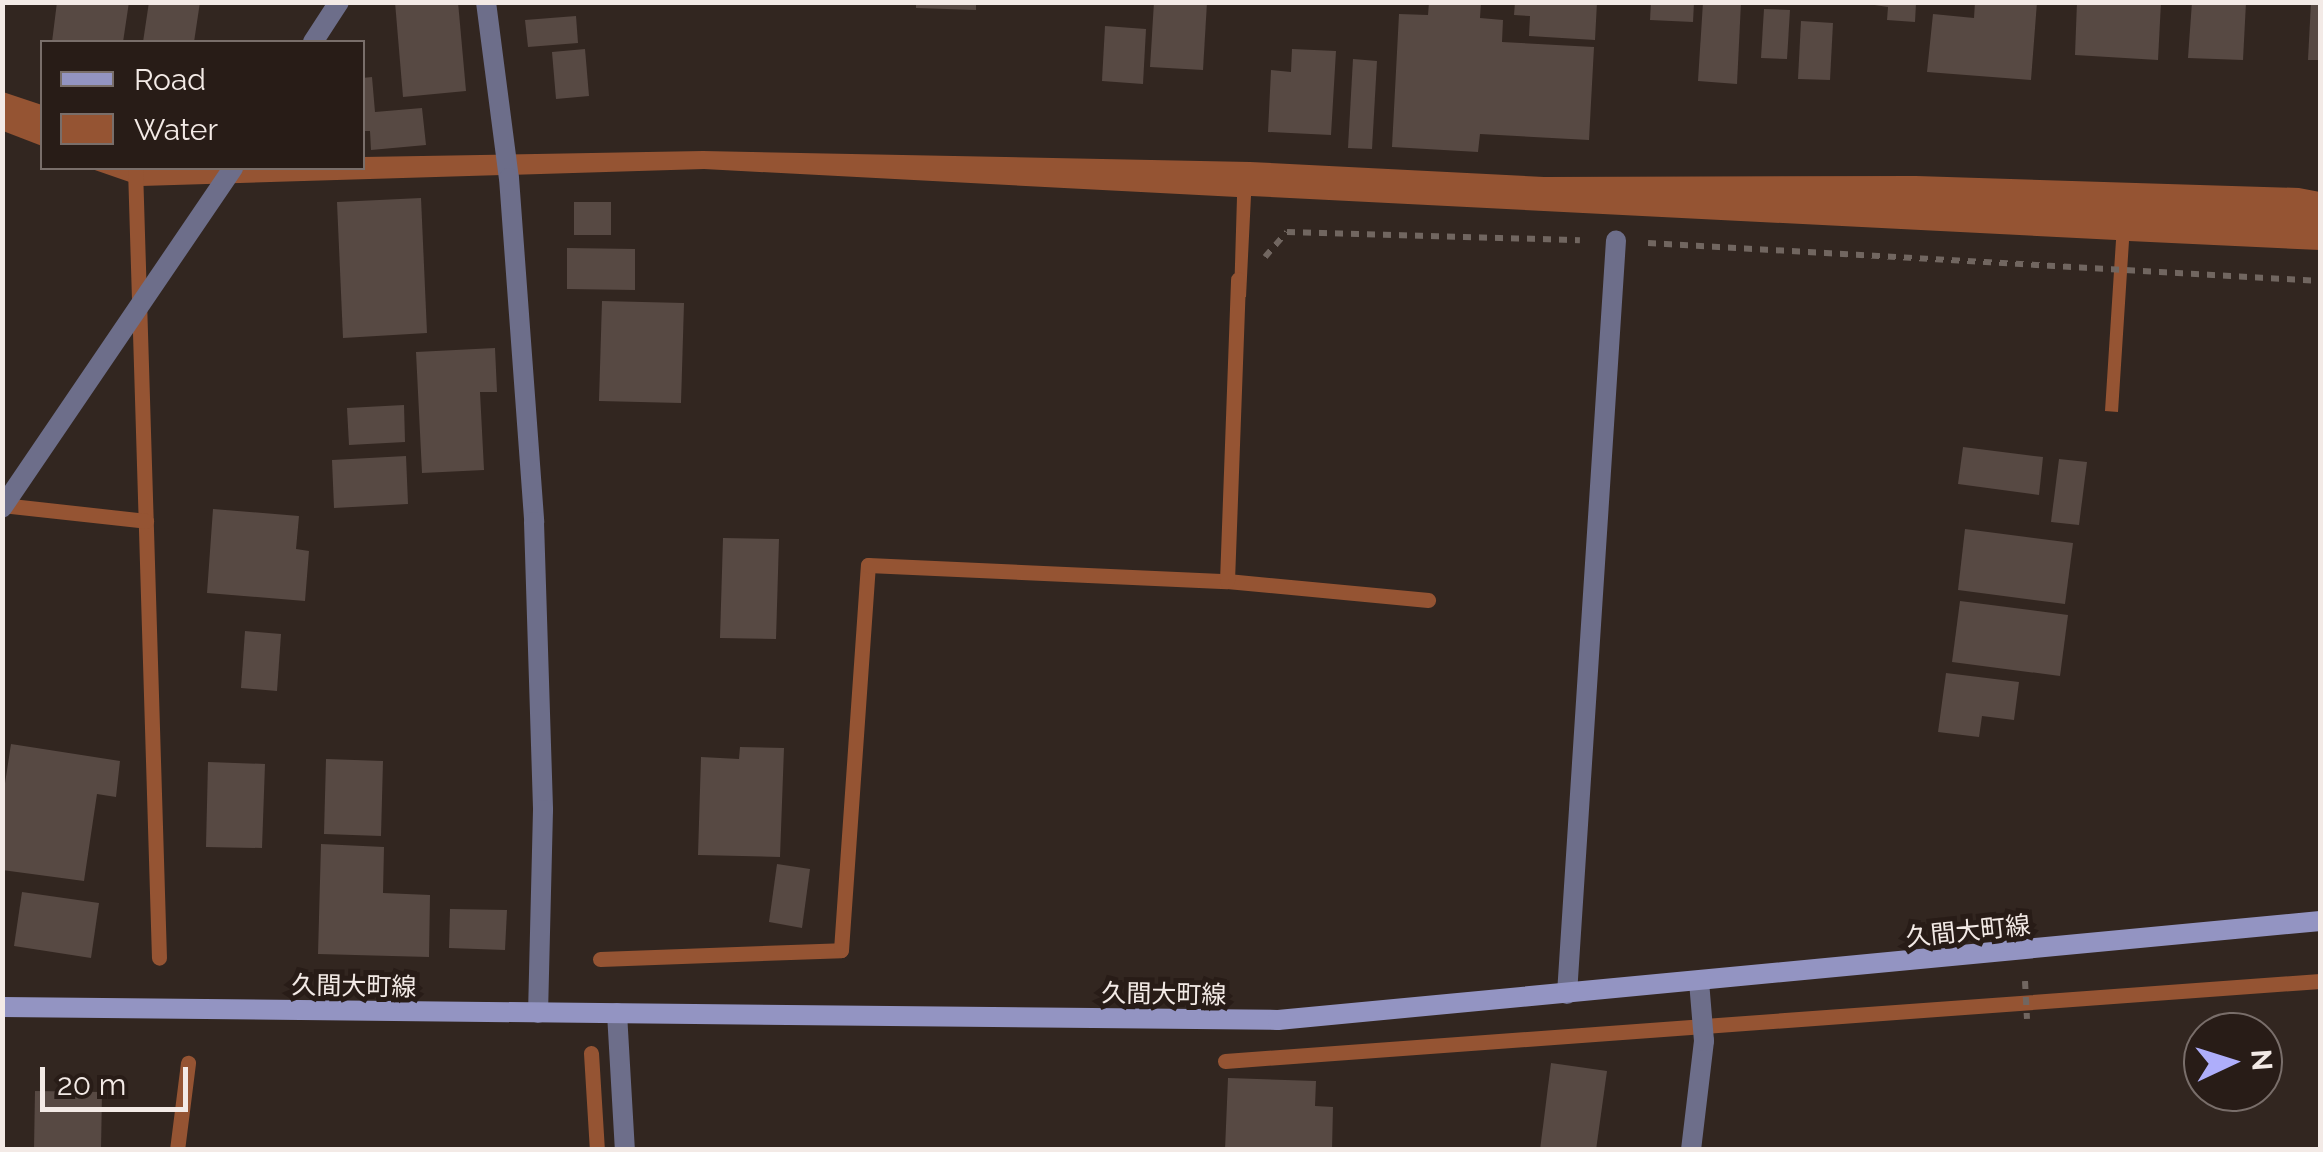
<!DOCTYPE html>
<html>
<head>
<meta charset="utf-8">
<style>
	body { margin:0 }
	#map { position:relative; width:2323px; height:1152px; overflow:hidden; background:#322620; font-family:Raleway,"Noto Sans JP",sans-serif }
	div>[style] { position:absolute }
	.water>* { inset:0; background:#955433 }
	.stream>* { height:15px; margin:-7.5px; padding:0 7.5px; transform-origin:7.5px; border-radius:7.5px; background:#955433 }
	.building>* { inset:0; background:#574943 }
	.path>* { height:6px; margin-top:-3px; transform-origin:0; background:repeating-linear-gradient(90deg,#716660 0 8px,transparent 0 16px) }
	.street>* { height:20px; margin:-10px; padding:0 10px; transform-origin:10px; border-radius:10px; background:#6d6e8a }
	.secondary>* { height:20px; margin:-10px; padding:0 10px; transform-origin:10px; border-radius:10px; background:#9394c2 }
	span { translate:-50% -50%; white-space:nowrap; text-align:center; line-height:1.15; -webkit-text-stroke:10px #281c17; paint-order:stroke }
	.street-label { font-size:25px; color:#f3eae6 }
	.frame { position:absolute; inset:0; border:5px solid #f3eae6; pointer-events:none }
	.legend { position:absolute; left:40px; top:40px; width:325px; height:130px; box-sizing:border-box; background:#281c17; border:2px solid #796e6a; margin:0; padding:12px 18px; list-style:none; font-size:30px; color:#f3eae6 }
	.legend li { display:flex; align-items:center; gap:20px; height:50px }
	.legend b { width:50px; border:2px solid #796e6a }
	.north { position:absolute; left:2183px; top:1012px; width:100px; height:100px; box-sizing:border-box; background:#281c17; border:2px solid #796e6a; border-radius:50%; rotate:86deg; font-size:28px; font-weight:700; line-height:40px; text-align:center; color:#f3eae6 }
	.north::after { content:''; display:block; margin:auto; width:35px; height:45px; background:#aeaefb; clip-path:polygon(50% 0,100% 100%,50% 72%,0 100%) }
	.scale { position:absolute; left:40px; top:1067px; width:148px; height:45px; box-sizing:border-box; border:5px solid #f3eae6; border-top:0; padding-left:12px; font-size:30px; line-height:35px; white-space:nowrap; color:#f3eae6; -webkit-text-stroke:8px #281c17; paint-order:stroke }
</style>
</head>
<body>
<div id="map">
	<div class="water">
		<i style="clip-path:polygon(3px 92px,42px 105px,42px 146px,3px 131px)"></i>
		<i style="clip-path:polygon(703px 151px,1250px 162px,1544px 177px,1916px 176px,2299px 188px,2320px 192px,2320px 250px,2129px 241px,2118px 412px,2105px 411px,2116px 240px,1251px 196px,1246px 297px,1234px 298px,1237px 197px,704px 169px,141px 186px,89px 168px,362px 168px,363px 157px)"></i>
	</div>
	<div class="stream">
		<i style="left:135px;top:168px;width:790px;rotate:88.26deg"></i>
		<i style="left:2px;top:505px;width:145px;rotate:6.3deg"></i>
		<i style="left:1227px;top:581px;width:202px;rotate:5.4deg"></i>
		<i style="left:600px;top:959px;width:241px;rotate:-2.1deg"></i>
		<i style="left:841px;top:950px;width:386px;rotate:-86deg"></i>
		<i style="left:868px;top:565px;width:359px;rotate:2.6deg"></i>
		<i style="left:1227px;top:581px;width:302px;rotate:-87.9deg"></i>
		<i style="left:591px;top:1053px;width:97px;rotate:86.5deg"></i>
		<i style="left:1225px;top:1061px;width:1098px;rotate:-4.18deg"></i>
		<i style="left:177px;top:1150px;width:88px;rotate:-82.8deg"></i>
	</div>
	<div class="building">
		<i style="clip-path:polygon(57px 2px,129px 2px,123px 42px,52px 42px)"></i>
		<i style="clip-path:polygon(149px 2px,200px 2px,194px 42px,143px 42px)"></i>
		<i style="clip-path:polygon(395px 2px,458px 2px,466px 91px,403px 97px)"></i>
		<i style="clip-path:polygon(916px 2px,976px 2px,976px 10px,916px 8px)"></i>
		<i style="clip-path:polygon(1154px 2px,1207px 2px,1203px 70px,1150px 67px)"></i>
		<i style="clip-path:polygon(1429px 2px,1481px 2px,1480px 18px,1503px 20px,1502px 42px,1594px 47px,1589px 140px,1480px 134px,1478px 152px,1392px 147px,1399px 14px,1428px 15px)"></i>
		<i style="clip-path:polygon(1515px 2px,1597px 2px,1595px 40px,1529px 36px,1530px 16px,1514px 15px)"></i>
		<i style="clip-path:polygon(1651px 2px,1694px 2px,1693px 22px,1650px 20px)"></i>
		<i style="clip-path:polygon(1703px 2px,1741px 2px,1737px 84px,1698px 81px)"></i>
		<i style="clip-path:polygon(1975px 2px,2037px 2px,2031px 80px,1927px 72px,1933px 14px,1974px 18px)"></i>
		<i style="clip-path:polygon(2077px 2px,2161px 2px,2158px 60px,2075px 55px)"></i>
		<i style="clip-path:polygon(2192px 2px,2246px 2px,2243px 60px,2188px 58px)"></i>
		<i style="clip-path:polygon(2311px 2px,2320px 2px,2320px 60px,2308px 60px)"></i>
		<i style="clip-path:polygon(1861px 3px,1916px 3px,1915px 22px,1887px 20px,1888px 7px)"></i>
		<i style="clip-path:polygon(1764px 9px,1790px 10px,1787px 59px,1761px 58px)"></i>
		<i style="clip-path:polygon(576px 16px,578px 43px,528px 47px,525px 20px)"></i>
		<i style="clip-path:polygon(1801px 21px,1833px 23px,1830px 80px,1798px 79px)"></i>
		<i style="clip-path:polygon(1105px 26px,1146px 29px,1143px 84px,1102px 81px)"></i>
		<i style="clip-path:polygon(585px 49px,589px 96px,556px 99px,552px 52px)"></i>
		<i style="clip-path:polygon(1292px 49px,1336px 51px,1331px 135px,1268px 132px,1271px 70px,1291px 72px)"></i>
		<i style="clip-path:polygon(1353px 59px,1377px 61px,1372px 149px,1348px 148px)"></i>
		<i style="clip-path:polygon(372px 77px,375px 112px,422px 108px,426px 145px,371px 150px,370px 131px,362px 131px,362px 78px)"></i>
		<i style="clip-path:polygon(421px 198px,427px 333px,343px 338px,337px 202px)"></i>
		<i style="clip-path:polygon(574px 202px,611px 202px,611px 235px,574px 235px)"></i>
		<i style="clip-path:polygon(567px 248px,635px 249px,635px 290px,567px 289px)"></i>
		<i style="clip-path:polygon(602px 301px,684px 303px,681px 403px,599px 401px)"></i>
		<i style="clip-path:polygon(495px 348px,497px 392px,480px 392px,484px 470px,422px 473px,416px 352px)"></i>
		<i style="clip-path:polygon(404px 405px,405px 442px,349px 445px,347px 408px)"></i>
		<i style="clip-path:polygon(1963px 447px,2043px 457px,2039px 495px,1958px 484px)"></i>
		<i style="clip-path:polygon(406px 456px,408px 504px,334px 508px,332px 460px)"></i>
		<i style="clip-path:polygon(2059px 459px,2087px 462px,2079px 525px,2051px 522px)"></i>
		<i style="clip-path:polygon(213px 509px,299px 516px,296px 549px,309px 551px,305px 601px,207px 593px)"></i>
		<i style="clip-path:polygon(1965px 529px,2073px 543px,2065px 604px,1958px 590px)"></i>
		<i style="clip-path:polygon(723px 538px,779px 539px,776px 639px,720px 638px)"></i>
		<i style="clip-path:polygon(1960px 601px,2068px 615px,2060px 676px,1952px 662px)"></i>
		<i style="clip-path:polygon(245px 631px,281px 634px,277px 691px,241px 688px)"></i>
		<i style="clip-path:polygon(1946px 673px,2019px 682px,2014px 720px,1982px 716px,1979px 737px,1938px 732px)"></i>
		<i style="clip-path:polygon(11px 744px,120px 761px,116px 797px,97px 794px,84px 881px,2px 870px,2px 803px)"></i>
		<i style="clip-path:polygon(740px 747px,784px 748px,780px 857px,698px 855px,701px 757px,739px 759px)"></i>
		<i style="clip-path:polygon(326px 759px,383px 761px,381px 836px,324px 834px)"></i>
		<i style="clip-path:polygon(208px 762px,265px 764px,262px 848px,206px 847px)"></i>
		<i style="clip-path:polygon(321px 844px,384px 847px,383px 893px,430px 895px,429px 957px,318px 954px)"></i>
		<i style="clip-path:polygon(777px 864px,810px 869px,802px 928px,769px 922px)"></i>
		<i style="clip-path:polygon(22px 892px,99px 903px,91px 958px,14px 946px)"></i>
		<i style="clip-path:polygon(450px 909px,507px 910px,505px 950px,449px 948px)"></i>
		<i style="clip-path:polygon(1551px 1063px,1607px 1071px,1596px 1150px,1540px 1150px)"></i>
		<i style="clip-path:polygon(1228px 1078px,1316px 1081px,1315px 1106px,1333px 1107px,1332px 1150px,1225px 1150px)"></i>
		<i style="clip-path:polygon(35px 1091px,102px 1092px,101px 1150px,34px 1150px)"></i>
	</div>
	<div class="path">
		<i style="left:1648px;top:243px;width:673px;rotate:3.24deg"></i>
		<i style="left:1265px;top:257px;width:33px;rotate:-49deg"></i>
		<i style="left:1287px;top:232px;width:293px;rotate:1.6deg"></i>
		<i style="left:2025px;top:981px;width:38px;rotate:87deg"></i>
	</div>
	<div class="street">
		<i style="left:486px;top:2px;width:177px;rotate:82.6deg"></i>
		<i style="left:509px;top:178px;width:345px;rotate:85.8deg"></i>
		<i style="left:534px;top:522px;width:288px;rotate:88.2deg"></i>
		<i style="left:543px;top:810px;width:203px;rotate:91.4deg"></i>
		<i style="left:313px;top:42px;width:48px;rotate:-57deg"></i>
		<i style="left:2px;top:508px;width:411px;rotate:-55.8deg"></i>
		<i style="left:1567px;top:994px;width:755px;rotate:-86.28deg"></i>
		<i style="left:617px;top:1013px;width:137px;rotate:86.7deg"></i>
		<i style="left:1691px;top:1150px;width:110px;rotate:-83.2deg"></i>
		<i style="left:1704px;top:1041px;width:59px;rotate:-94.8deg"></i>
	</div>
	<div class="secondary">
		<i style="left:2px;top:1007px;width:1276px;rotate:0.58deg"></i>
		<i style="left:1278px;top:1020px;width:1047px;rotate:-5.43deg"></i>
	</div>
	<div class="street-label">
		<span style="left:1968px;top:931px;rotate:-6deg">久間大町線</span>
		<span style="left:354px;top:986px;rotate:1deg">久間大町線</span>
		<span style="left:1164px;top:994px;rotate:1deg">久間大町線</span>
	</div>
	<div class="frame"></div>
	<ul class="legend">
	<li><b style="height:12px;background:#9394c2"></b>Road</li>
	<li><b style="height:28px;background:#955433"></b>Water</li>
	</ul>
	<div class="north">N</div>
	<div class="scale">20 m</div>
</div>
</body>
</html>
